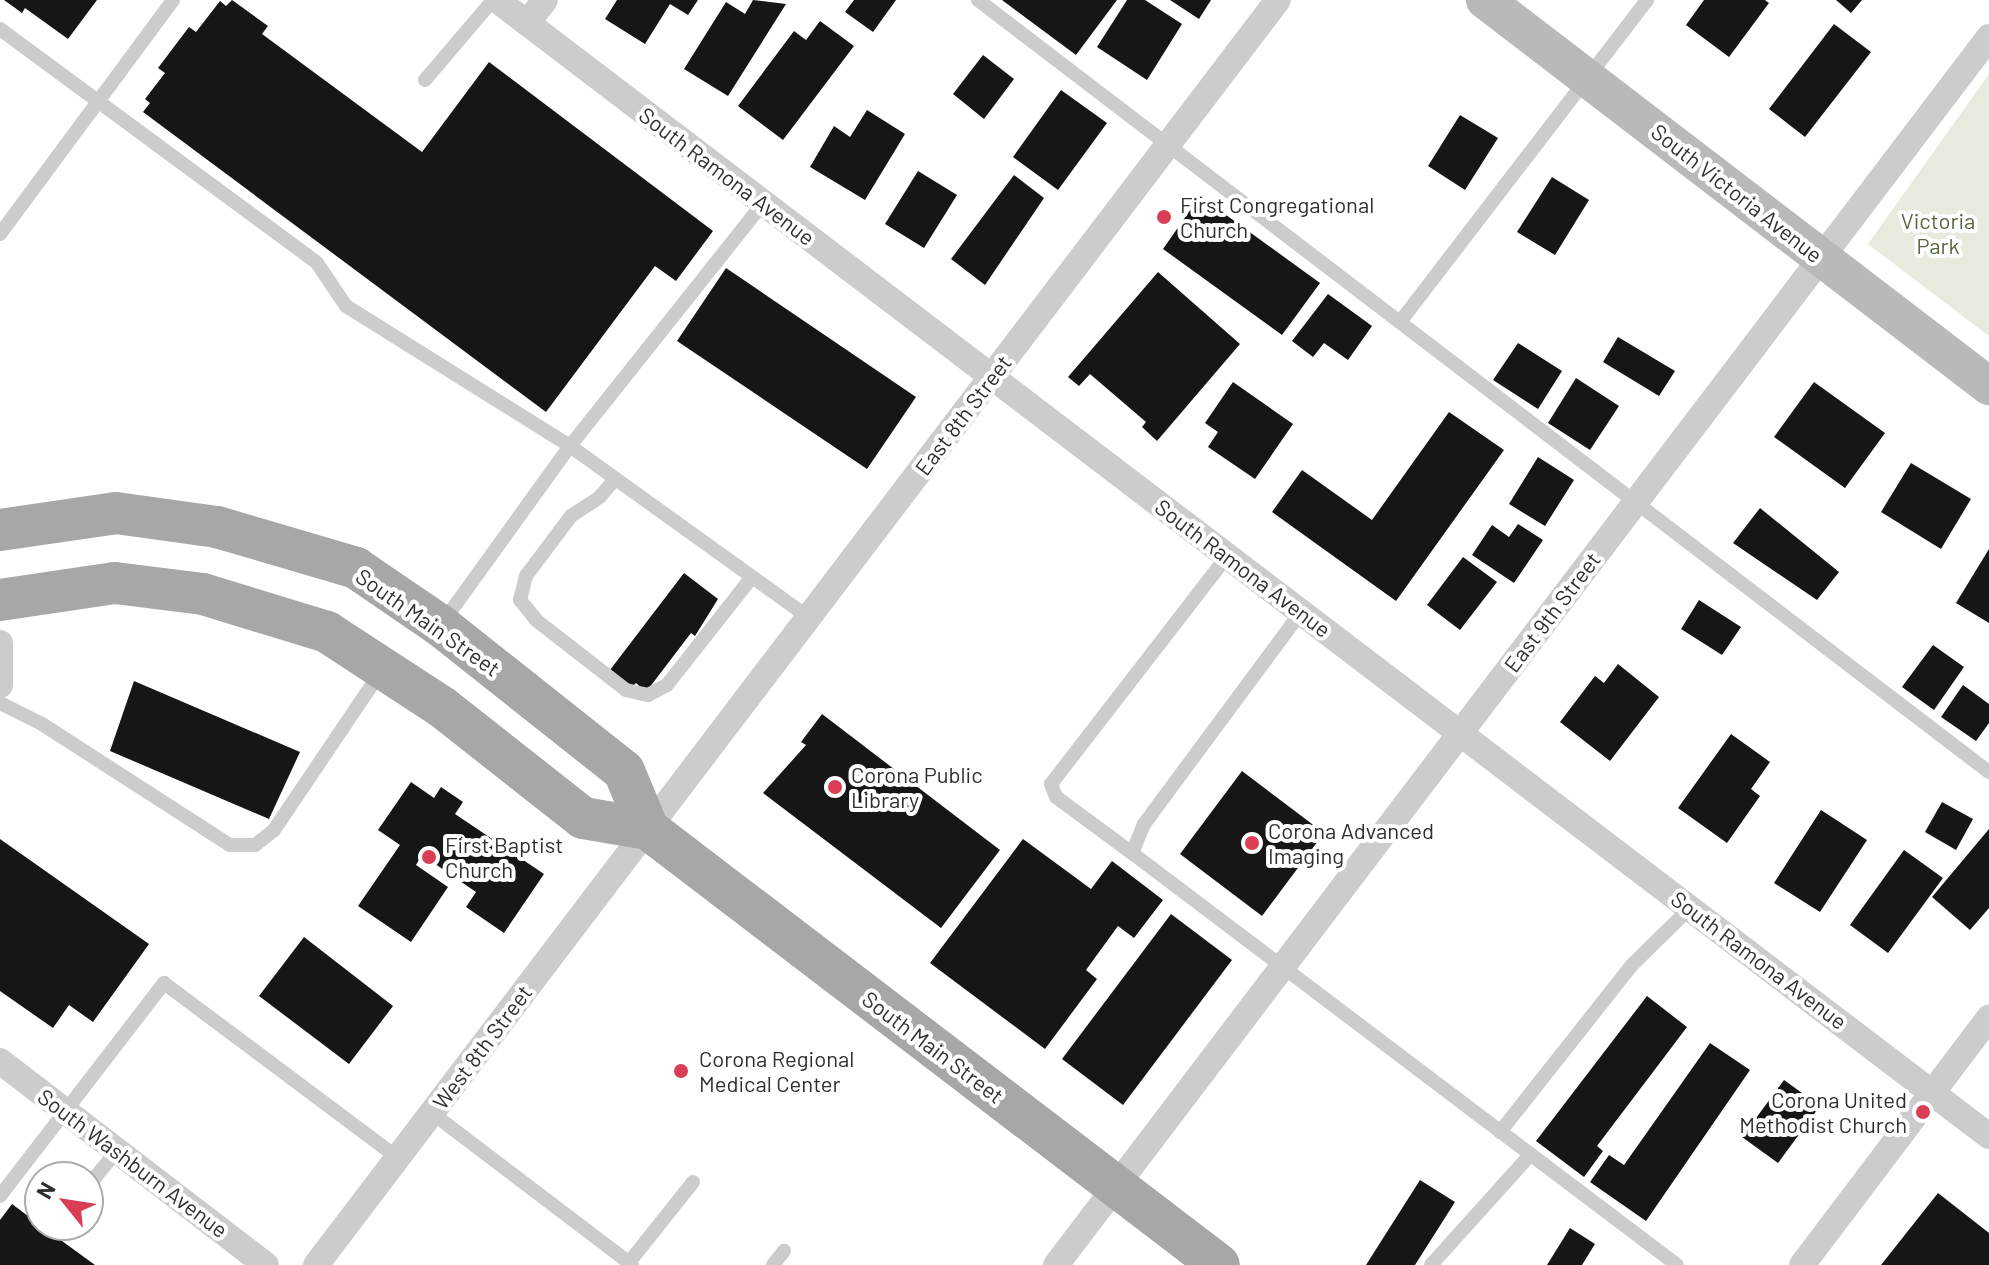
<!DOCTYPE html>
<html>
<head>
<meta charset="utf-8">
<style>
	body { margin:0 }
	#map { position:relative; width:1989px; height:1265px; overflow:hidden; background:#fff; font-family:Barlow,sans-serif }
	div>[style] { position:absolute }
	.green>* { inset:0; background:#e6ebdd }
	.building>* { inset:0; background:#161616 }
	.lane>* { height:14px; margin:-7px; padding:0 7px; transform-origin:7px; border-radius:7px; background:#ccc }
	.street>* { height:26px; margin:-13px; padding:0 13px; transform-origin:13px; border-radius:13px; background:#ccc }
	.secondary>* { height:38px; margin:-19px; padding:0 19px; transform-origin:19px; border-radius:19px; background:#b9b9b9 }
	.primary>* { height:42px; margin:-21px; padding:0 21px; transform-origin:21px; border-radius:21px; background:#a7a7a7 }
	.dots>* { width:22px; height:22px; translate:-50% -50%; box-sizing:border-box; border:4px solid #fff; border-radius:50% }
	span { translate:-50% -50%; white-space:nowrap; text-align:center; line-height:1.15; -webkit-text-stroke:8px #fff; paint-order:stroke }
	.street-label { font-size:22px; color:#2f2f2f }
	.poi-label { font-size:22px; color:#2f2f2f }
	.left { translate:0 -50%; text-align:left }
	.right { translate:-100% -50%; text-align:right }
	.park-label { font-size:22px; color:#55673f }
	.north { position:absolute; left:24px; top:1161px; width:80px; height:80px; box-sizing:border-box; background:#fff; border:2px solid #acacac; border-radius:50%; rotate:300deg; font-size:22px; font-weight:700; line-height:32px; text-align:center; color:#2f2f2f }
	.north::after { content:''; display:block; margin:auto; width:28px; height:36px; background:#d93e56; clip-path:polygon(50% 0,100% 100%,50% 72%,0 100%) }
</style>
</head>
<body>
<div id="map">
	<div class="green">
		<i style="clip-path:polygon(1989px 74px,1989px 336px,1868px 244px)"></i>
	</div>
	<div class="building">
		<i style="clip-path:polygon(4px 0,97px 0,68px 39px,25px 8px,22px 13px)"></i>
		<i style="clip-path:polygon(232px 0,268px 26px,262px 34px,422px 152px,489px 62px,713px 231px,676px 281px,655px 266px,546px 412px,143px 112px,150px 103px,145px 99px,165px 73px,158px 68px,189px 27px,196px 32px,220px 1px,226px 6px)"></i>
		<i style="clip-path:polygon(617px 0,698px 0,688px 15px,670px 4px,645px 44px,605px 19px)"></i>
		<i style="clip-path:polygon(753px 0,786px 4px,728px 96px,684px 69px,726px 2px,745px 14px)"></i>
		<i style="clip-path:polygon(854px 0,896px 0,873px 32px,845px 12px)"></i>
		<i style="clip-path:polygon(1002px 0,1117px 0,1076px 55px)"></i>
		<i style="clip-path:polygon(1127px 0,1145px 0,1182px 24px,1147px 80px,1097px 47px)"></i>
		<i style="clip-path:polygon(1170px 0,1211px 0,1199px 19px)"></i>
		<i style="clip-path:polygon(1704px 0,1765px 0,1769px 3px,1729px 57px,1686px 25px)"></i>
		<i style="clip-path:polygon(1836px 0,1862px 0,1851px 13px)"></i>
		<i style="clip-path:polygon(820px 21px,854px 46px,783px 140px,738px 106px,794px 31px,806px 40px)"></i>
		<i style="clip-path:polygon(1834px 24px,1871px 52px,1805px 137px,1769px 109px)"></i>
		<i style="clip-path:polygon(983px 55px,1014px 79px,984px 119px,953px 94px)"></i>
		<i style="clip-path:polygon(1061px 90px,1107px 123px,1058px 190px,1013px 157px)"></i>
		<i style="clip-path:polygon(867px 110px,905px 134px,865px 200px,810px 167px,834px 126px,850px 137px)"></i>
		<i style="clip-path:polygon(1460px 115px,1498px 138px,1465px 190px,1428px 166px)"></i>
		<i style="clip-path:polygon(918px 171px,957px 195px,924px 248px,885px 224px)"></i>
		<i style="clip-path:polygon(1014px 175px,1044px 198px,985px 285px,951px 259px)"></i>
		<i style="clip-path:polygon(1552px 177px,1589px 200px,1555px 255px,1517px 232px)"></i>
		<i style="clip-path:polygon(1200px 196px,1320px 283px,1282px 335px,1163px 249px)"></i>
		<i style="clip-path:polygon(726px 268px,916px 397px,867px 469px,677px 341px)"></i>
		<i style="clip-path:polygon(1158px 272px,1240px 344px,1157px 441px,1142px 427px,1146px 422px,1090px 374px,1079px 386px,1068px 377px)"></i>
		<i style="clip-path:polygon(1328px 294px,1372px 326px,1348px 360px,1324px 343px,1313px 357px,1292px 341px)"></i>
		<i style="clip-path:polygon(1618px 337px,1675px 371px,1659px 396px,1603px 362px)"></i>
		<i style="clip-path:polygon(1518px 343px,1562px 371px,1538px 409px,1493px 380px)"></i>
		<i style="clip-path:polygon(1576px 378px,1619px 406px,1590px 450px,1548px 423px)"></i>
		<i style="clip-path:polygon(1233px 382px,1293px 424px,1255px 479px,1208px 447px,1218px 432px,1205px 423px)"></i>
		<i style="clip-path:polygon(1814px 382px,1885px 433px,1845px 488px,1774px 437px)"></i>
		<i style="clip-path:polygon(1449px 412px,1504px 450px,1396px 601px,1272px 512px,1302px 470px,1372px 520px)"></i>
		<i style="clip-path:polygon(1538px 457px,1574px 480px,1545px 526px,1509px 504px)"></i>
		<i style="clip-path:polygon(1911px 463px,1971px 499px,1941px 549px,1881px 512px)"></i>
		<i style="clip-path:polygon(1760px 508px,1839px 572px,1817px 600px,1733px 543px)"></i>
		<i style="clip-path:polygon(1518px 524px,1543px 540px,1514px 583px,1472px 555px,1492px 525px,1509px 537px)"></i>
		<i style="clip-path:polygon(1989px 549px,1989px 623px,1956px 603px)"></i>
		<i style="clip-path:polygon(1463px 557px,1497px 582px,1460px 630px,1427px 605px)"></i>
		<i style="clip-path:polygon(684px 573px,718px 599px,695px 636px,691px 633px,646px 692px,636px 683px,632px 687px,610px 670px)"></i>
		<i style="clip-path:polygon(1699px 600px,1741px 627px,1722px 655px,1681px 629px)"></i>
		<i style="clip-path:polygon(1933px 645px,1964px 667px,1934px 710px,1902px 687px)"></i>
		<i style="clip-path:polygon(1618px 664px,1659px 697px,1610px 761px,1560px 722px,1595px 676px,1604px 683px)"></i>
		<i style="clip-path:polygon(134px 681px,300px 752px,269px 819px,110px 751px)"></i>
		<i style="clip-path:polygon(1963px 685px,1989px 704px,1989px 723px,1976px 741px,1941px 717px)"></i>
		<i style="clip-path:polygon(822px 714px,1000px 850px,941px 928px,763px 793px,806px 745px,801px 742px)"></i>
		<i style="clip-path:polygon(1731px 734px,1770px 762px,1751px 789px,1760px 796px,1727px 843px,1678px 808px)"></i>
		<i style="clip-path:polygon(1242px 771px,1324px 833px,1262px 916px,1180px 854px)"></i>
		<i style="clip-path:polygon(411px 782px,434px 798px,441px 787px,463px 802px,455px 814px,544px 874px,504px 933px,466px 907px,476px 892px,422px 855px,416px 865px,448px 887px,411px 942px,358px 906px,400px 845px,378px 830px)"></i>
		<i style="clip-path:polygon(1942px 802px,1973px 819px,1956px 850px,1925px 832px)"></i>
		<i style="clip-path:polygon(1821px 810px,1867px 840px,1820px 912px,1774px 883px)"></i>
		<i style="clip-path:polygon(1989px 829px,1989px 908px,1970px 930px,1932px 897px)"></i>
		<i style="clip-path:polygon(0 839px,149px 944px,93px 1022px,69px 1005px,53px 1028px,0 991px)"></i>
		<i style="clip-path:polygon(1023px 839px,1091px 889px,1112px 861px,1163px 900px,1134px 938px,1118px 926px,1086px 970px,1097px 979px,1045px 1049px,930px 963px)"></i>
		<i style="clip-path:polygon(1904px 850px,1943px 878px,1888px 953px,1850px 925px)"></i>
		<i style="clip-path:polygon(1171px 914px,1232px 960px,1123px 1105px,1062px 1059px)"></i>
		<i style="clip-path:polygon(304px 937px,393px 1006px,349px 1064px,259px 996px)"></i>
		<i style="clip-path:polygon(1647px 996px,1687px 1027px,1597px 1146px,1603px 1151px,1584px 1177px,1536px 1141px)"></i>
		<i style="clip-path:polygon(1710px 1043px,1750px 1070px,1646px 1221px,1590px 1182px,1609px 1155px,1624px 1165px)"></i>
		<i style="clip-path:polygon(1784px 1080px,1820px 1106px,1778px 1163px,1742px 1137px)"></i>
		<i style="clip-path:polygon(1420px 1180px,1455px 1202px,1415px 1265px,1366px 1265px)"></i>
		<i style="clip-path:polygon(1938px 1193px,1989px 1233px,1989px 1265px,1881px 1265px)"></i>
		<i style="clip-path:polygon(12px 1204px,40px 1225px,95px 1265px,0 1265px,0 1220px)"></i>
		<i style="clip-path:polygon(1570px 1228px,1595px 1244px,1582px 1265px,1547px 1265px)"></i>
	</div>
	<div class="lane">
		<i style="left:978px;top:0;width:1272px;rotate:37.37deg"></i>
		<i style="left:0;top:29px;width:394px;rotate:36.4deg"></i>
		<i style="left:317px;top:263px;width:52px;rotate:56deg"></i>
		<i style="left:346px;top:306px;width:264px;rotate:32deg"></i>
		<i style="left:570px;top:446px;width:294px;rotate:35.7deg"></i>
		<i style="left:425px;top:80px;width:105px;rotate:-49.6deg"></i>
		<i style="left:0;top:234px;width:291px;rotate:-53.5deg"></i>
		<i style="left:1400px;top:322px;width:406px;rotate:-52.5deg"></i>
		<i style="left:615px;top:479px;width:23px;rotate:130deg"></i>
		<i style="left:600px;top:497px;width:35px;rotate:147deg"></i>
		<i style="left:571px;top:516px;width:75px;rotate:126.9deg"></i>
		<i style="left:526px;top:576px;width:25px;rotate:104deg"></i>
		<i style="left:520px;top:600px;width:26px;rotate:51deg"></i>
		<i style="left:536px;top:620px;width:114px;rotate:37.9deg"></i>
		<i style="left:626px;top:690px;width:23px;rotate:13deg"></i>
		<i style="left:648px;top:695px;width:21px;rotate:-28deg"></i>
		<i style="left:667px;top:685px;width:137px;rotate:-51.8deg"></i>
		<i style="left:1301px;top:612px;width:264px;rotate:126.5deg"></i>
		<i style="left:1144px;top:824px;width:31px;rotate:112deg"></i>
		<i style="left:1132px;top:853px;width:683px;rotate:37.09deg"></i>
		<i style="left:443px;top:622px;width:217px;rotate:-54.2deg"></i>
		<i style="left:570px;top:446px;width:310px;rotate:-51.5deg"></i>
		<i style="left:0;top:703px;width:47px;rotate:26.6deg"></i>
		<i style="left:42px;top:724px;width:224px;rotate:32.8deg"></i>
		<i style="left:230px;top:845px;width:25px"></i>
		<i style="left:255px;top:845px;width:24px;rotate:-38deg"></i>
		<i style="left:274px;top:830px;width:189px;rotate:-56deg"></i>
		<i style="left:1132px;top:853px;width:94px;rotate:-143.6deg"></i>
		<i style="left:1056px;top:797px;width:14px;rotate:-111deg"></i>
		<i style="left:1051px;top:784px;width:288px;rotate:-52.3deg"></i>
		<i style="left:432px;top:1113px;width:251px;rotate:37.2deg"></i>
		<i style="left:1500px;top:1132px;width:213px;rotate:-51.7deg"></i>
		<i style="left:1632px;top:965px;width:81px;rotate:-44.5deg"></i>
		<i style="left:88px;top:1186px;width:45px;rotate:-50.4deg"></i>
		<i style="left:0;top:1196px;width:269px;rotate:-52.4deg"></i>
		<i style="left:164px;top:983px;width:292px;rotate:36.8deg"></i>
		<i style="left:627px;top:1265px;width:106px;rotate:-51.5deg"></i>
		<i style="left:773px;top:1265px;width:18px;rotate:-52deg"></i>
		<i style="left:1431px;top:1265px;width:149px;rotate:-48deg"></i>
	</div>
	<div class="street">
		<i style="left:497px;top:0;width:1875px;rotate:37.29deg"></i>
		<i style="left:527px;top:23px;width:29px;rotate:-52deg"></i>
		<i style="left:0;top:643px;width:42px;rotate:90deg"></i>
		<i style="left:0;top:1061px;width:335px;rotate:37.5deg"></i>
		<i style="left:316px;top:1265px;width:1589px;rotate:-52.75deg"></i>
		<i style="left:1056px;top:1265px;width:1542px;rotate:-52.77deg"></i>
		<i style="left:1802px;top:1265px;width:310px;rotate:-52.9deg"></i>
	</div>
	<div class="secondary">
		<i style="left:1485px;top:0;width:635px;rotate:37.45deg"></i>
	</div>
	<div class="primary">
		<i style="left:0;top:530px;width:117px;rotate:-8.3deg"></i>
		<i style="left:116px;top:513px;width:102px;rotate:7.9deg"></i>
		<i style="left:217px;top:527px;width:145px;rotate:16.4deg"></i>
		<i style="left:356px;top:568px;width:103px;rotate:34.3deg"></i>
		<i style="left:441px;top:626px;width:233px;rotate:38.4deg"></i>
		<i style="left:624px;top:771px;width:63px;rotate:67.5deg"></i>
		<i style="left:0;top:600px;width:116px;rotate:-8.4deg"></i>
		<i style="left:115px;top:583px;width:89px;rotate:7.1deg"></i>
		<i style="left:203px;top:594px;width:130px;rotate:17deg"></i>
		<i style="left:327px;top:632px;width:137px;rotate:33.1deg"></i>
		<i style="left:442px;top:707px;width:179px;rotate:38.2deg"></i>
		<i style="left:583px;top:818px;width:66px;rotate:9.6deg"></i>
		<i style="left:648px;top:829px;width:718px;rotate:37.36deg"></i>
	</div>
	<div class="dots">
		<i style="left:1164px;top:217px;background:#d93e56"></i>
		<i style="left:835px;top:787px;background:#d93e56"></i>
		<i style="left:1252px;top:843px;background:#d93e56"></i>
		<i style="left:429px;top:857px;background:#d93e56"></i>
		<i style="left:681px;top:1071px;background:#d93e56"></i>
		<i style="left:1923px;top:1112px;background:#d93e56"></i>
	</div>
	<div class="street-label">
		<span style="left:727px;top:176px;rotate:37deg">South Ramona Avenue</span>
		<span style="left:1737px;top:193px;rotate:38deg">South Victoria Avenue</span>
		<span style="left:963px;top:415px;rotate:-53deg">East 8th Street</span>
		<span style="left:1243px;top:568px;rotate:37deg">South Ramona Avenue</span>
		<span style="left:1552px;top:612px;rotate:-53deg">East 9th Street</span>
		<span style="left:428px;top:622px;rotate:35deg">South Main Street</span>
		<span style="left:1759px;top:960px;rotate:37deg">South Ramona Avenue</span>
		<span style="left:482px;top:1047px;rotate:-53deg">West 8th Street</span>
		<span style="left:933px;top:1047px;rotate:37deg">South Main Street</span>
		<span style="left:133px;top:1163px;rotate:37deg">South Washburn Avenue</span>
	</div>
	<div class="poi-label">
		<span class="left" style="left:1180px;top:217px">First Congregational<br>Church</span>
		<span class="left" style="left:851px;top:787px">Corona Public<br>Library</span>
		<span class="left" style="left:1268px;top:843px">Corona Advanced<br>Imaging</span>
		<span class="left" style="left:445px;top:857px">First Baptist<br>Church</span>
		<span class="left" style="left:699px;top:1071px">Corona Regional<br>Medical Center</span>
		<span class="right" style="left:1907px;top:1112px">Corona United<br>Methodist Church</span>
	</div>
	<div class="park-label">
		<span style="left:1938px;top:233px">Victoria<br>Park</span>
	</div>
	<div class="north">N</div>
</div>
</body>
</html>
